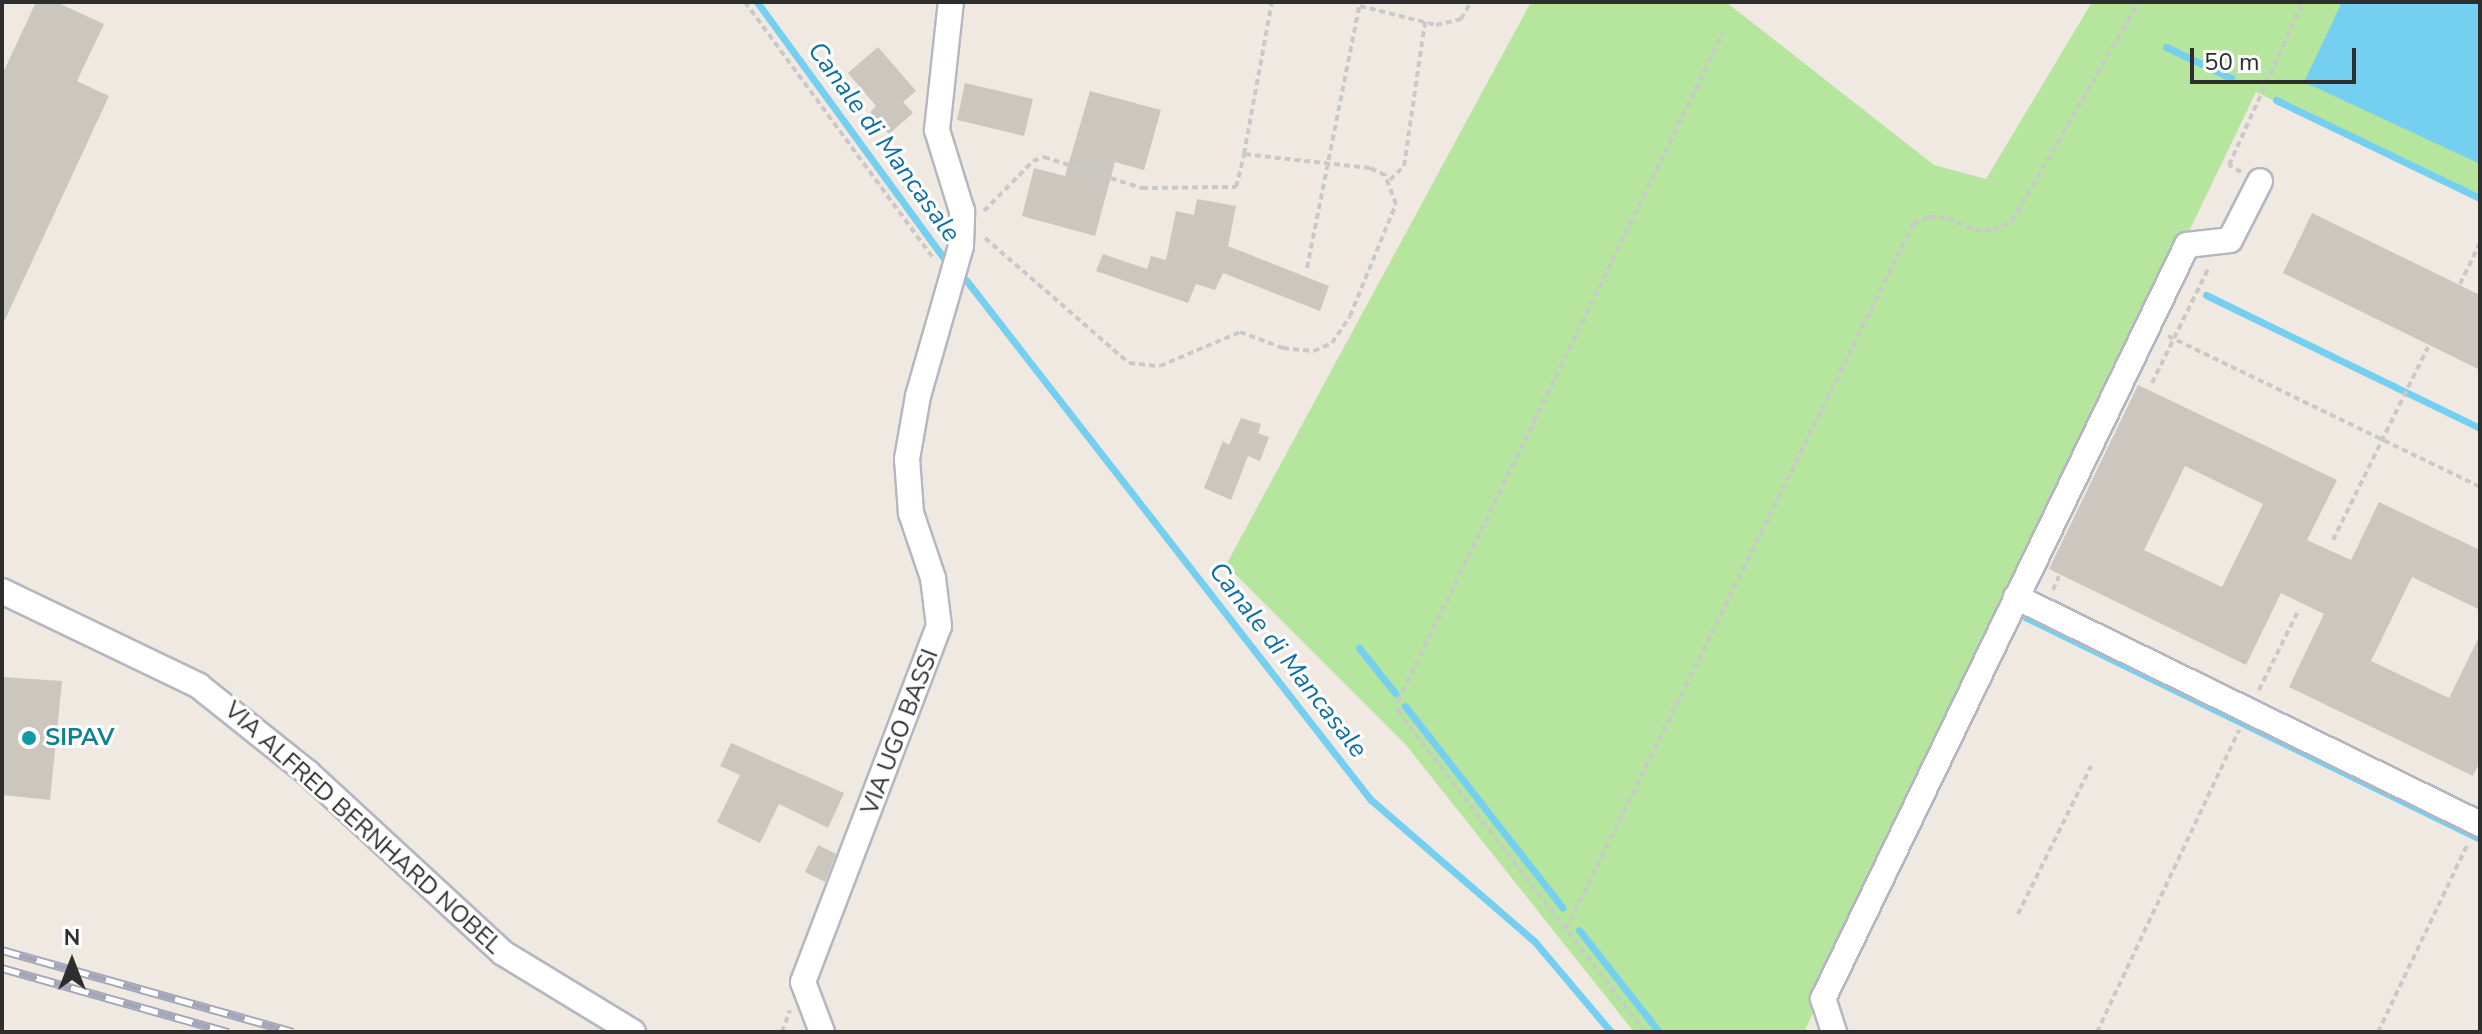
<!DOCTYPE html>
<html>
<head>
<meta charset="utf-8">
<style>
	body { margin:0 }
	#map { position:relative; width:2482px; height:1034px; overflow:hidden; background:#efe9e1; font-family:"Nunito Sans",sans-serif }
	div>[style] { position:absolute }
	.green>* { inset:0; background:#b6e59e }
	.water>* { inset:0; background:#75cff0 }
	.stream>* { height:7px; margin:-3.5px; padding:0 3.5px; transform-origin:3.5px; border-radius:3.5px; background:#75cff0 }
	.building>* { inset:0; background:#cbc7bf }
	.path>* { height:4px; margin-top:-2px; transform-origin:0; background:repeating-linear-gradient(90deg,#c9c9c9 0 6px,transparent 0 10px) }
	.roads { filter:drop-shadow(2px 0 #b4b7c1) drop-shadow(-2px 0 #b4b7c1) drop-shadow(0 2px #b4b7c1) drop-shadow(0 -2px #b4b7c1) }
	.minor>* { height:24px; margin:-12px; padding:0 12px; transform-origin:12px; border-radius:12px; background:#fff }
	.rail>* { height:9px; margin-top:-4.5px; transform-origin:0; background:repeating-linear-gradient(90deg,#fff 0 18px,#a3a6b8 0 36px); box-sizing:border-box; border-block:2px solid #a3a6b8 }
	.dots>* { width:22px; height:22px; translate:-50% -50%; box-sizing:border-box; border:4px solid #fff; border-radius:50% }
	span { translate:-50% -50%; white-space:nowrap; text-align:center; line-height:1.15; -webkit-text-stroke:6px #fff; paint-order:stroke }
	.street-label { font-size:24px; color:#2e2e2e }
	.culture-label { font-size:24px; color:#0d838f; font-weight:700 }
	.left { translate:0 -50%; text-align:left }
	.water-label { font-size:26px; color:#0d6fa3; font-style:italic }
	.frame { position:absolute; inset:0; border:4px solid #2e2e2e; pointer-events:none }
	.north { position:absolute; left:32px; top:922px; width:80px; height:80px; -webkit-text-stroke:6px #fff; paint-order:stroke; rotate:0deg; font-size:22px; font-weight:700; line-height:32px; text-align:center; color:#2e2e2e }
	.north::after { content:''; display:block; margin:auto; width:28px; height:36px; background:#2e2e2e; clip-path:polygon(50% 0,100% 100%,50% 72%,0 100%) }
	.scale { position:absolute; left:2190px; top:48px; width:166px; height:36px; box-sizing:border-box; border:4px solid #2e2e2e; border-top:0; padding-left:10px; font-size:24px; line-height:28px; white-space:nowrap; color:#2e2e2e; -webkit-text-stroke:6px #fff; paint-order:stroke }
</style>
</head>
<body>
<div id="map">
	<div class="green">
		<i style="clip-path:polygon(1531px 2px,1726px 2px,1934px 165px,1986px 179px,2092px 2px,2480px 2px,2480px 198px,2256px 92px,1804px 1032px,1634px 1032px,1406px 745px,1226px 565px)"></i>
	</div>
	<div class="water">
		<i style="clip-path:polygon(2342px 2px,2480px 2px,2480px 164px,2304px 82px)"></i>
	</div>
	<div class="stream">
		<i style="left:757px;top:2px;width:326px;rotate:53.9deg"></i>
		<i style="left:2166px;top:47px;width:72px;rotate:25.5deg"></i>
		<i style="left:2276px;top:100px;width:226px;rotate:25.7deg"></i>
		<i style="left:966px;top:280px;width:658px;rotate:52.1deg"></i>
		<i style="left:1370px;top:799px;width:218px;rotate:40.9deg"></i>
		<i style="left:1535px;top:942px;width:118px;rotate:49.8deg"></i>
		<i style="left:2206px;top:295px;width:305px;rotate:25.9deg"></i>
		<i style="left:2025px;top:617px;width:506px;rotate:26.01deg"></i>
		<i style="left:1359px;top:648px;width:58px;rotate:51.3deg"></i>
		<i style="left:1405px;top:706px;width:256px;rotate:52deg"></i>
		<i style="left:1579px;top:930px;width:130px;rotate:51.9deg"></i>
	</div>
	<div class="building">
		<i style="clip-path:polygon(36px 2px,56px 2px,104px 24px,77px 81px,109px 96px,2px 326px,2px 75px)"></i>
		<i style="clip-path:polygon(878px 47px,916px 91px,903px 102px,913px 113px,889px 134px,870px 112px,876px 106px,848px 73px)"></i>
		<i style="clip-path:polygon(965px 83px,1033px 99px,1024px 136px,957px 120px)"></i>
		<i style="clip-path:polygon(1090px 91px,1161px 110px,1144px 170px,1115px 162px,1095px 236px,1022px 216px,1034px 168px,1065px 176px)"></i>
		<i style="clip-path:polygon(1197px 199px,1236px 206px,1228px 246px,1329px 286px,1320px 311px,1223px 273px,1215px 290px,1196px 284px,1188px 303px,1096px 271px,1103px 254px,1147px 269px,1151px 256px,1166px 260px,1176px 211px,1194px 215px)"></i>
		<i style="clip-path:polygon(2312px 213px,2480px 295px,2480px 370px,2283px 273px)"></i>
		<i style="clip-path:polygon(evenodd,2138px 385px,2337px 480px,2307px 540px,2351px 560px,2379px 502px,2480px 550px,2480px 610px,2412px 577px,2371px 661px,2449px 698px,2480px 635px,2480px 761px,2473px 776px,2289px 687px,2324px 614px,2281px 593px,2246px 665px,2049px 569px,2138px 385px,2185px 466px,2263px 504px,2222px 587px,2144px 550px,2185px 466px)"></i>
		<i style="clip-path:polygon(1241px 418px,1261px 424px,1258px 433px,1269px 437px,1260px 461px,1248px 456px,1231px 500px,1204px 488px,1223px 441px,1229px 445px)"></i>
		<i style="clip-path:polygon(2px 677px,62px 681px,50px 800px,2px 795px)"></i>
		<i style="clip-path:polygon(731px 743px,844px 793px,828px 828px,779px 804px,760px 843px,717px 822px,740px 775px,720px 766px)"></i>
		<i style="clip-path:polygon(818px 845px,836px 854px,825px 882px,805px 872px)"></i>
	</div>
	<div class="path">
		<i style="left:745px;top:2px;width:318px;rotate:53.7deg"></i>
		<i style="left:1360px;top:6px;width:78px;rotate:14deg"></i>
		<i style="left:1436px;top:25px;width:26px;rotate:-13deg"></i>
		<i style="left:1461px;top:19px;width:20px;rotate:-60deg"></i>
		<i style="left:2241px;top:172px;width:14px;rotate:-150deg"></i>
		<i style="left:2229px;top:165px;width:179px;rotate:-65.6deg"></i>
		<i style="left:1390px;top:180px;width:20px;rotate:-45deg"></i>
		<i style="left:1404px;top:166px;width:146px;rotate:-81.7deg"></i>
		<i style="left:984px;top:211px;width:70px;rotate:-45.6deg"></i>
		<i style="left:1033px;top:161px;width:12px;rotate:-20deg"></i>
		<i style="left:1044px;top:157px;width:103px;rotate:17.6deg"></i>
		<i style="left:1142px;top:188px;width:94px;rotate:-0.6deg"></i>
		<i style="left:1236px;top:187px;width:34px;rotate:-76deg"></i>
		<i style="left:985px;top:238px;width:191px;rotate:41deg"></i>
		<i style="left:1129px;top:363px;width:31px;rotate:6deg"></i>
		<i style="left:1160px;top:366px;width:87px;rotate:-23deg"></i>
		<i style="left:1240px;top:332px;width:46px;rotate:20.4deg"></i>
		<i style="left:1283px;top:348px;width:31px;rotate:6deg"></i>
		<i style="left:1314px;top:351px;width:20px;rotate:-24deg"></i>
		<i style="left:1332px;top:343px;width:32px;rotate:-56deg"></i>
		<i style="left:1350px;top:316px;width:121px;rotate:-67.7deg"></i>
		<i style="left:1396px;top:204px;width:31px;rotate:-111deg"></i>
		<i style="left:1385px;top:175px;width:17px;rotate:-155deg"></i>
		<i style="left:1370px;top:168px;width:127px;rotate:-173.7deg"></i>
		<i style="left:1244px;top:154px;width:155px;rotate:-79.6deg"></i>
		<i style="left:1307px;top:268px;width:271px;rotate:-78.7deg"></i>
		<i style="left:2460px;top:284px;width:46px;rotate:-64deg"></i>
		<i style="left:2168px;top:336px;width:347px;rotate:25.8deg"></i>
		<i style="left:2152px;top:383px;width:129px;rotate:-63.8deg"></i>
		<i style="left:2333px;top:540px;width:215px;rotate:-63.8deg"></i>
		<i style="left:2053px;top:590px;width:15px;rotate:-67deg"></i>
		<i style="left:2259px;top:690px;width:90px;rotate:-63.7deg"></i>
		<i style="left:2018px;top:914px;width:165px;rotate:-63.7deg"></i>
		<i style="left:1566px;top:929px;width:786px;rotate:-63.79deg"></i>
		<i style="left:1913px;top:224px;width:17px;rotate:-24deg"></i>
		<i style="left:1929px;top:217px;width:19px;rotate:3deg"></i>
		<i style="left:1948px;top:218px;width:30px;rotate:24deg"></i>
		<i style="left:1975px;top:230px;width:18px"></i>
		<i style="left:1993px;top:230px;width:21px;rotate:-25deg"></i>
		<i style="left:2012px;top:221px;width:253px;rotate:-59.9deg"></i>
		<i style="left:782px;top:1032px;width:23px;rotate:-70deg"></i>
		<i style="left:1645px;top:1032px;width:403px;rotate:-127.6deg"></i>
		<i style="left:1399px;top:713px;width:12px;rotate:-95deg"></i>
		<i style="left:1398px;top:701px;width:743px;rotate:-64.06deg"></i>
		<i style="left:2097px;top:1032px;width:334px;rotate:-64.8deg"></i>
		<i style="left:2378px;top:1032px;width:209px;rotate:-64.5deg"></i>
	</div>
	<div class="roads">
		<div class="minor">
			<i style="left:2px;top:591px;width:219px;rotate:25.7deg"></i>
			<i style="left:199px;top:686px;width:139px;rotate:38.6deg"></i>
			<i style="left:308px;top:773px;width:265px;rotate:42.7deg"></i>
			<i style="left:503px;top:953px;width:152px;rotate:31.3deg"></i>
			<i style="left:2016px;top:597px;width:517px;rotate:26.07deg"></i>
			<i style="left:822px;top:1032px;width:53px;rotate:-110.8deg"></i>
			<i style="left:803px;top:982px;width:381px;rotate:-69.1deg"></i>
			<i style="left:939px;top:626px;width:48px;rotate:-97.1deg"></i>
			<i style="left:933px;top:578px;width:69px;rotate:-108.7deg"></i>
			<i style="left:911px;top:513px;width:54px;rotate:-94.2deg"></i>
			<i style="left:907px;top:459px;width:64px;rotate:-80.1deg"></i>
			<i style="left:918px;top:396px;width:156px;rotate:-74deg"></i>
			<i style="left:961px;top:246px;width:35px;rotate:-88deg"></i>
			<i style="left:962px;top:211px;width:85px;rotate:-107.2deg"></i>
			<i style="left:937px;top:130px;width:129px;rotate:-83.8deg"></i>
			<i style="left:1834px;top:1032px;width:35px;rotate:-108deg"></i>
			<i style="left:1823px;top:999px;width:837px;rotate:-64.23deg"></i>
			<i style="left:2187px;top:245px;width:43px;rotate:-6.6deg"></i>
			<i style="left:2230px;top:240px;width:66px;rotate:-63deg"></i>
		</div>
	</div>
	<div class="rail">
		<i style="left:2px;top:950px;width:302px;rotate:15.7deg"></i>
		<i style="left:2px;top:968px;width:235px;rotate:15.8deg"></i>
	</div>
	<div class="dots">
		<i style="left:29px;top:738px;background:#0f9aa8"></i>
	</div>
	<div class="street-label">
		<span style="left:900px;top:732px;rotate:-69deg">VIA UGO BASSI</span>
		<span style="left:363px;top:828px;rotate:42deg">VIA ALFRED BERNHARD NOBEL</span>
	</div>
	<div class="culture-label">
		<span class="left" style="left:45px;top:738px">SIPAV</span>
	</div>
	<div class="water-label">
		<span style="left:884px;top:142px;rotate:54deg">Canale di Mancasale</span>
		<span style="left:1288px;top:660px;rotate:52deg">Canale di Mancasale</span>
	</div>
	<div class="frame"></div>
	<div class="north">N</div>
	<div class="scale">50 m</div>
</div>
</body>
</html>
